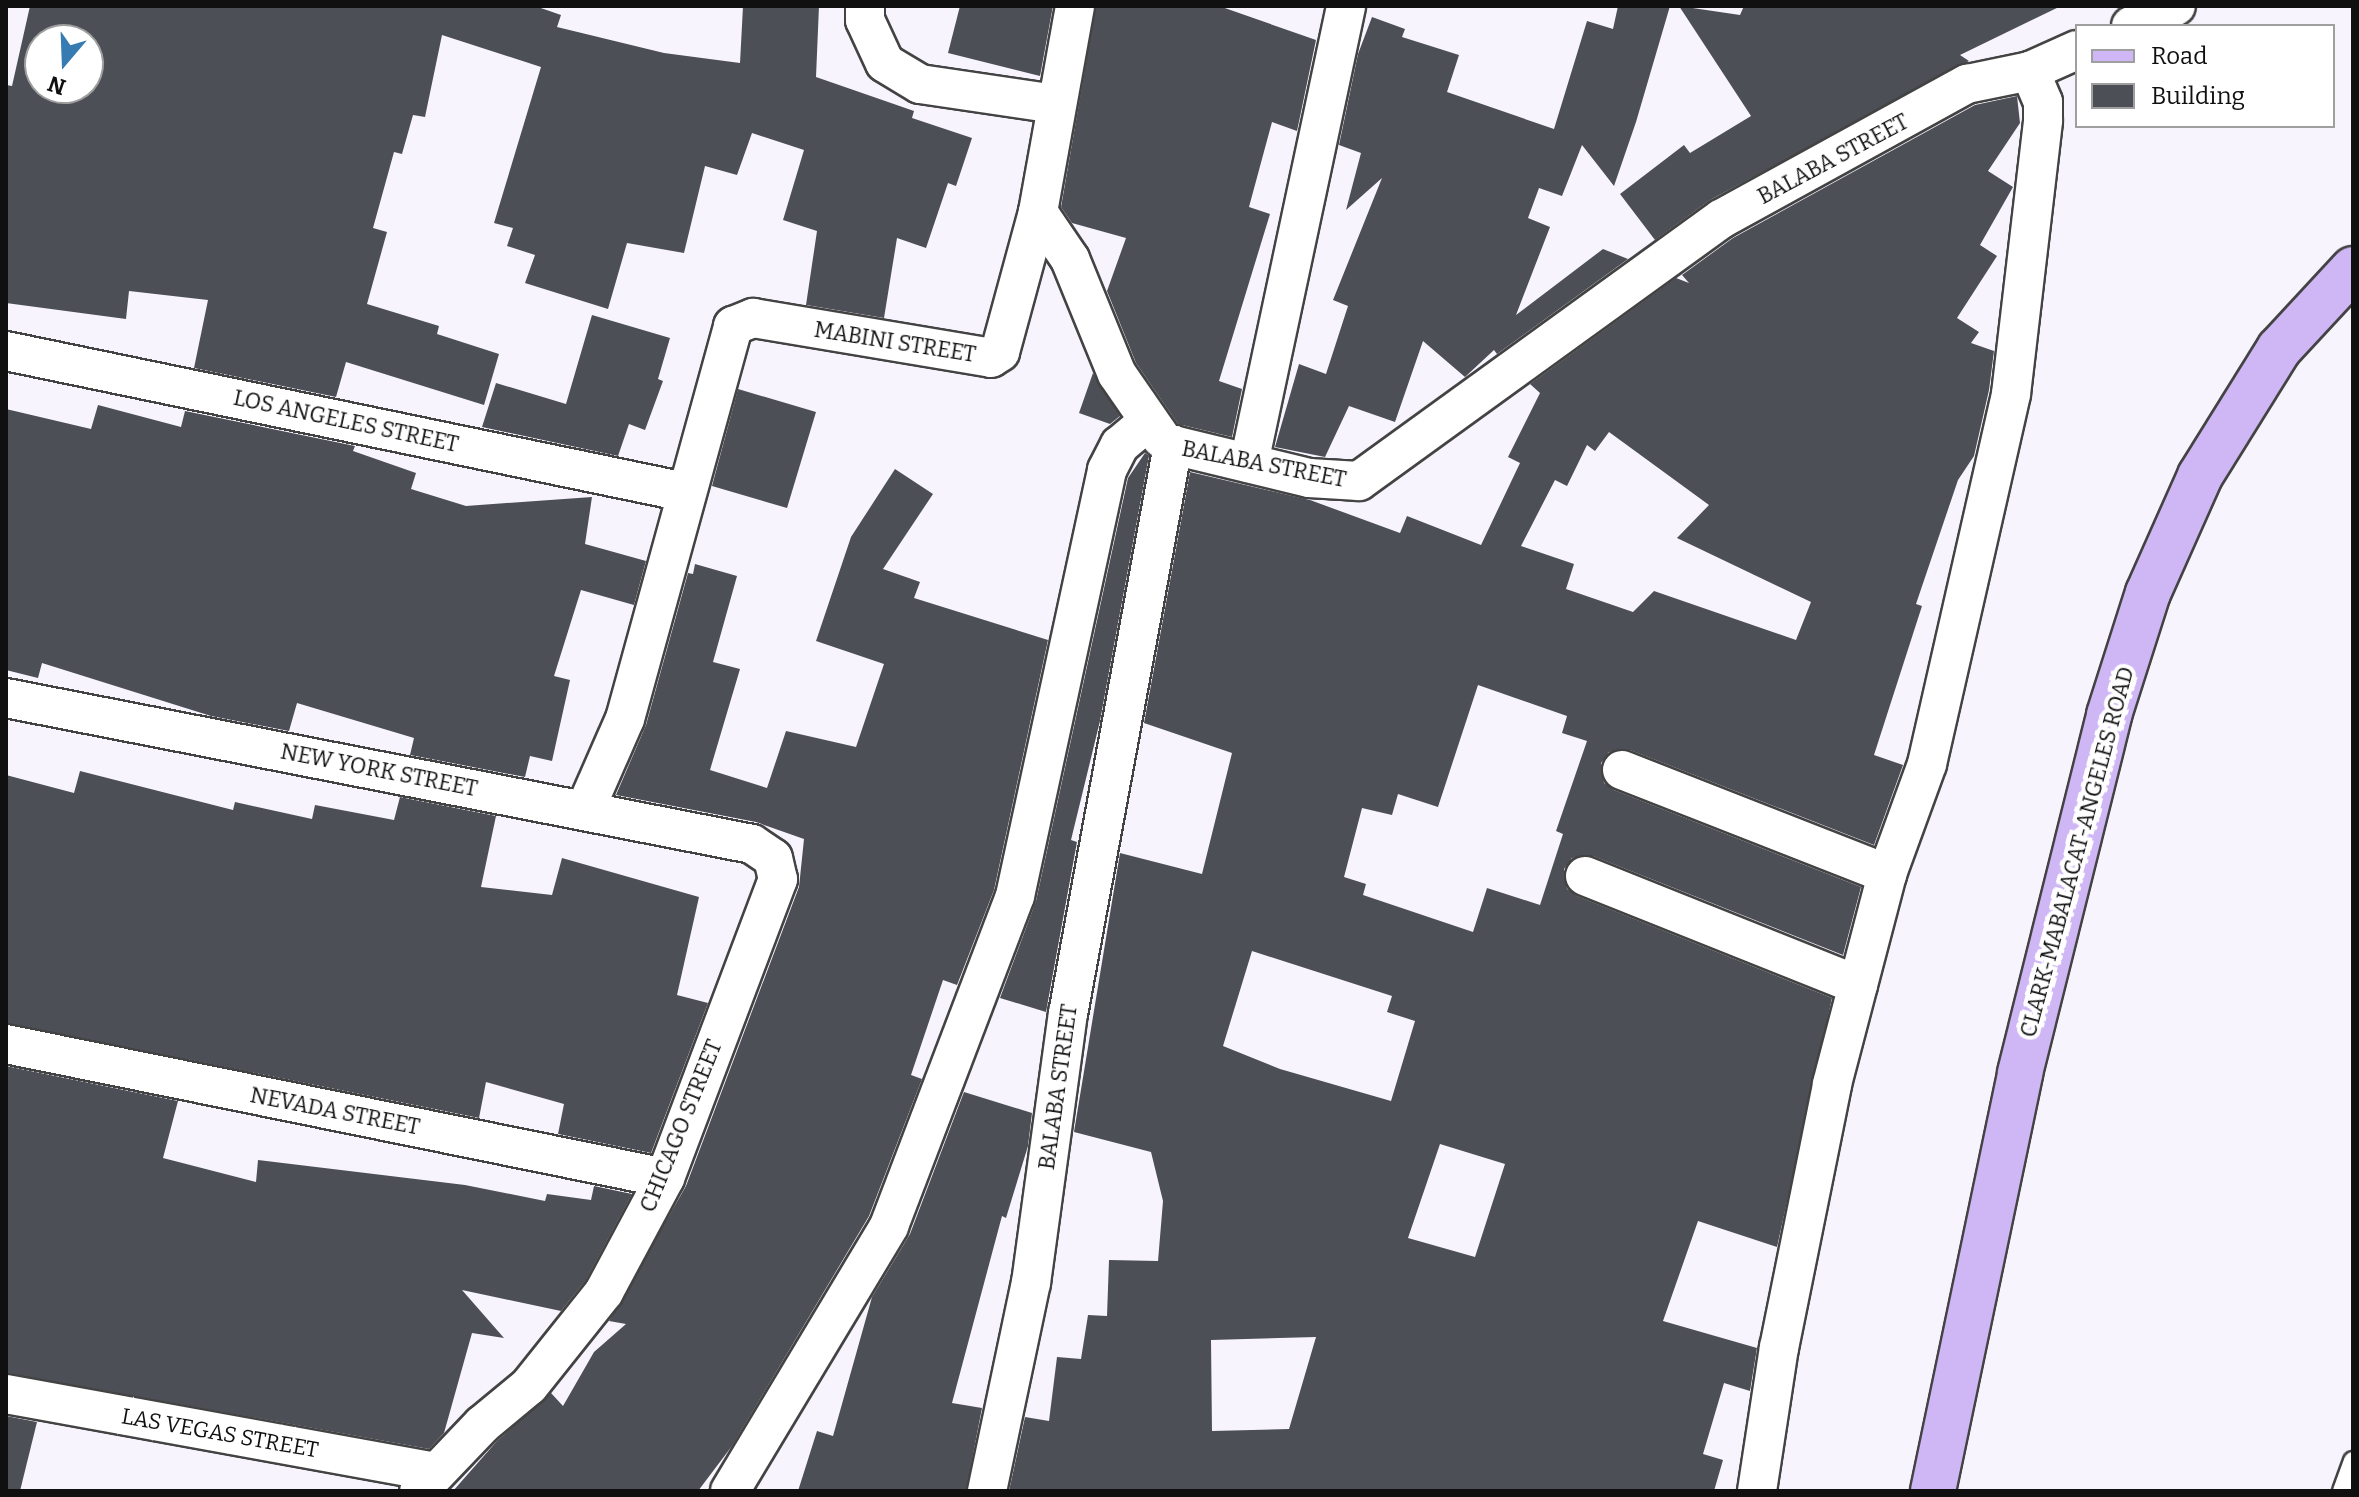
<!DOCTYPE html>
<html>
<head>
<meta charset="utf-8">
<style>
	body { margin:0 }
	#map { position:relative; width:2359px; height:1497px; overflow:hidden; background:#f7f4fe; font-family:Bitter,serif }
	div>[style] { position:absolute }
	.building>* { inset:0; background:#4d4f57 }
	.roads { filter:drop-shadow(2px 0 #434343) drop-shadow(-2px 0 #434343) drop-shadow(0 2px #434343) drop-shadow(0 -2px #434343) }
	.service>* { height:18px; margin:-9px; padding:0 9px; transform-origin:9px; border-radius:9px; background:#fff }
	.minor>* { height:38px; margin:-19px; padding:0 19px; transform-origin:19px; border-radius:19px; background:#fff }
	.secondary>* { height:44px; margin:-22px; padding:0 22px; transform-origin:22px; border-radius:22px; background:#cfb7f6 }
	span { translate:-50% -50%; white-space:nowrap; text-align:center; line-height:1.15; -webkit-text-stroke:8px #fff; paint-order:stroke }
	.street-label { font-size:22px; color:#101010 }
	.frame { position:absolute; inset:0; border:8px solid #101010; pointer-events:none }
	.legend { position:absolute; left:2075px; top:24px; width:260px; height:104px; box-sizing:border-box; background:#fff; border:2px solid #9f9f9f; margin:0; padding:10px 14px; list-style:none; font-size:24px; color:#101010 }
	.legend li { display:flex; align-items:center; gap:16px; height:40px }
	.legend b { width:40px; border:2px solid #9f9f9f }
	.north { position:absolute; left:24px; top:24px; width:80px; height:80px; box-sizing:border-box; background:#fff; border:2px solid #9f9f9f; border-radius:50%; rotate:199deg; font-size:22px; font-weight:700; line-height:32px; text-align:center; color:#101010 }
	.north::after { content:''; display:block; margin:auto; width:28px; height:36px; background:#367bb1; clip-path:polygon(50% 0,100% 100%,50% 72%,0 100%) }
</style>
</head>
<body>
<div id="map">
	<div class="building">
		<i style="clip-path:polygon(evenodd,30px 6px,535px 6px,561px 15px,557px 27px,664px 53px,740px 63px,743px 6px,819px 6px,816px 77px,914px 111px,912px 118px,972px 138px,956px 186px,948px 183px,926px 248px,897px 238px,884px 318px,806px 305px,817px 231px,783px 220px,804px 150px,752px 133px,737px 175px,705px 166px,684px 253px,627px 243px,608px 309px,525px 283px,535px 255px,507px 246px,513px 228px,494px 223px,541px 67px,442px 35px,425px 117px,413px 115px,402px 154px,394px 152px,373px 228px,387px 232px,367px 304px,439px 326px,437px 334px,499px 354px,484px 405px,346px 362px,336px 397px,194px 368px,208px 300px,129px 291px,126px 319px,6px 303px,6px 85px,12px 86px,30px 6px,40px 40px,88px 40px,88px 88px,40px 88px,40px 40px)"></i>
		<i style="clip-path:polygon(960px 6px,1053px 6px,1040px 76px,948px 53px)"></i>
		<i style="clip-path:polygon(1096px 6px,1219px 6px,1316px 40px,1297px 131px,1272px 122px,1249px 207px,1270px 214px,1219px 381px,1242px 389px,1232px 437px,1178px 424px,1136px 363px,1107px 291px,1126px 238px,1072px 223px,1061px 207px)"></i>
		<i style="clip-path:polygon(1618px 6px,1670px 6px,1636px 122px,1614px 186px,1582px 145px,1562px 196px,1539px 188px,1528px 218px,1550px 227px,1516px 315px,1603px 249px,1628px 259px,1497px 354px,1494px 350px,1465px 377px,1423px 341px,1395px 422px,1349px 406px,1325px 457px,1275px 447px,1299px 364px,1326px 374px,1348px 306px,1333px 300px,1382px 178px,1346px 210px,1361px 153px,1339px 145px,1358px 54px,1372px 17px,1405px 29px,1402px 37px,1459px 55px,1447px 92px,1554px 129px,1587px 21px,1613px 29px)"></i>
		<i style="clip-path:polygon(1679px 6px,1740px 15px,1744px 6px,2061px 6px,1960px 55px,1969px 61px,1710px 200px,1655px 240px,1620px 194px,1684px 145px,1690px 153px,1751px 116px)"></i>
		<i style="clip-path:polygon(evenodd,2017px 96px,2020px 123px,1988px 171px,2013px 187px,1980px 245px,1997px 256px,1957px 318px,1979px 332px,1971px 343px,1994px 351px,1989px 390px,1974px 456px,1958px 480px,1916px 604px,1922px 606px,1874px 755px,1903px 765px,1874px 845px,1630px 750px,1609px 752px,1601px 763px,1604px 783px,1614px 790px,1861px 887px,1843px 955px,1593px 856px,1572px 858px,1564px 869px,1567px 889px,1577px 896px,1832px 998px,1777px 1247px,1698px 1221px,1663px 1321px,1757px 1348px,1750px 1391px,1724px 1383px,1703px 1454px,1723px 1460px,1714px 1491px,1009px 1491px,1025px 1417px,1049px 1421px,1057px 1357px,1081px 1359px,1088px 1315px,1107px 1316px,1109px 1260px,1158px 1261px,1163px 1201px,1151px 1152px,1074px 1132px,1120px 853px,1202px 874px,1232px 753px,1144px 723px,1190px 472px,1310px 500px,1400px 533px,1407px 516px,1481px 545px,1520px 463px,1508px 457px,1540px 393px,1530px 384px,1676px 278px,1689px 283px,1682px 275px,1733px 238px,1975px 105px,2017px 96px,1609px 432px,1709px 505px,1677px 538px,1811px 602px,1796px 640px,1654px 591px,1633px 612px,1566px 589px,1574px 564px,1521px 546px,1555px 480px,1567px 486px,1587px 445px,1595px 451px,1609px 432px,2017px 96px,1478px 685px,1567px 716px,1562px 733px,1587px 741px,1556px 831px,1563px 834px,1540px 905px,1487px 888px,1473px 932px,1363px 895px,1366px 884px,1344px 877px,1362px 808px,1392px 815px,1398px 794px,1438px 807px,1478px 685px,2017px 96px,1252px 951px,1392px 996px,1387px 1012px,1415px 1021px,1391px 1101px,1280px 1069px,1223px 1046px,1252px 951px,2017px 96px,1440px 1144px,1505px 1164px,1475px 1257px,1408px 1238px,1440px 1144px,2017px 96px,1316px 1337px,1289px 1429px,1212px 1431px,1211px 1340px,1316px 1337px)"></i>
		<i style="clip-path:polygon(592px 315px,670px 338px,658px 379px,663px 381px,645px 430px,629px 424px,618px 456px,482px 427px,496px 383px,566px 404px)"></i>
		<i style="clip-path:polygon(1093px 373px,1120px 416px,1110px 424px,1079px 413px)"></i>
		<i style="clip-path:polygon(738px 389px,816px 412px,787px 508px,712px 486px)"></i>
		<i style="clip-path:polygon(98px 405px,181px 427px,185px 411px,355px 446px,353px 451px,416px 473px,411px 489px,466px 506px,592px 497px,585px 544px,646px 561px,634px 605px,581px 590px,554px 676px,570px 680px,552px 761px,530px 756px,525px 777px,410px 755px,414px 738px,297px 703px,289px 731px,211px 716px,42px 663px,38px 678px,6px 670px,6px 409px,91px 429px)"></i>
		<i style="clip-path:polygon(1145px 453px,1149px 456px,1100px 721px,1071px 840px,1077px 842px,1046px 1012px,1000px 998px,1036px 901px,1128px 478px)"></i>
		<i style="clip-path:polygon(895px 469px,933px 494px,883px 569px,920px 582px,914px 598px,1048px 640px,994px 890px,957px 985px,943px 980px,911px 1075px,922px 1079px,869px 1216px,732px 1446px,698px 1491px,453px 1491px,497px 1441px,551px 1393px,563px 1406px,594px 1352px,626px 1324px,609px 1321px,686px 1186px,799px 887px,804px 839px,756px 822px,616px 795px,646px 725px,688px 573px,693px 574px,695px 564px,737px 576px,713px 662px,740px 669px,710px 770px,767px 788px,786px 731px,856px 747px,884px 664px,816px 641px,851px 537px)"></i>
		<i style="clip-path:polygon(80px 771px,233px 810px,235px 802px,312px 819px,315px 805px,394px 820px,400px 797px,496px 816px,481px 887px,552px 895px,562px 858px,699px 897px,677px 995px,708px 1003px,651px 1153px,558px 1134px,564px 1104px,486px 1082px,479px 1118px,6px 1023px,6px 775px,74px 793px)"></i>
		<i style="clip-path:polygon(6px 1066px,178px 1101px,163px 1158px,256px 1182px,258px 1160px,465px 1185px,545px 1201px,547px 1194px,591px 1200px,594px 1186px,632px 1194px,586px 1280px,561px 1311px,462px 1290px,504px 1338px,472px 1333px,444px 1433px,429px 1449px,6px 1373px)"></i>
		<i style="clip-path:polygon(964px 1092px,1032px 1113px,1028px 1146px,1006px 1218px,1002px 1216px,952px 1403px,982px 1408px,966px 1491px,798px 1491px,817px 1431px,833px 1436px,872px 1297px,910px 1234px)"></i>
		<i style="clip-path:polygon(6px 1416px,37px 1422px,20px 1491px,6px 1490px)"></i>
	</div>
	<div class="roads">
		<div class="service">
			<i style="left:2342px;top:1491px;width:32px;rotate:-70deg"></i>
		</div>
		<div class="minor">
			<i style="left:865px;top:6px;width:14px;rotate:90deg"></i>
			<i style="left:865px;top:20px;width:47px;rotate:65.1deg"></i>
			<i style="left:885px;top:63px;width:41px;rotate:31deg"></i>
			<i style="left:920px;top:84px;width:137px;rotate:8.4deg"></i>
			<i style="left:2131px;top:26px;width:49px;rotate:-24deg"></i>
			<i style="left:1038px;top:212px;width:57px;rotate:55.8deg"></i>
			<i style="left:1070px;top:259px;width:124px;rotate:67.8deg"></i>
			<i style="left:1117px;top:374px;width:79px;rotate:55.3deg"></i>
			<i style="left:6px;top:351px;width:693px;rotate:11.73deg"></i>
			<i style="left:1249px;top:463px;width:467px;rotate:-78deg"></i>
			<i style="left:6px;top:698px;width:760px;rotate:11.07deg"></i>
			<i style="left:752px;top:844px;width:25px;rotate:34deg"></i>
			<i style="left:773px;top:858px;width:22px;rotate:77deg"></i>
			<i style="left:778px;top:879px;width:320px;rotate:110.7deg"></i>
			<i style="left:665px;top:1178px;width:129px;rotate:118.2deg"></i>
			<i style="left:604px;top:1292px;width:120px;rotate:128.6deg"></i>
			<i style="left:529px;top:1386px;width:61px;rotate:140.3deg"></i>
			<i style="left:482px;top:1425px;width:91px;rotate:133.7deg"></i>
			<i style="left:1622px;top:770px;width:285px;rotate:21.4deg"></i>
			<i style="left:585px;top:810px;width:99px;rotate:-66.3deg"></i>
			<i style="left:625px;top:719px;width:408px;rotate:-74.6deg"></i>
			<i style="left:733px;top:326px;width:22px;rotate:-22deg"></i>
			<i style="left:753px;top:318px;width:241px;rotate:9.5deg"></i>
			<i style="left:991px;top:358px;width:11px;rotate:-34deg"></i>
			<i style="left:1000px;top:352px;width:145px;rotate:-74.8deg"></i>
			<i style="left:1038px;top:212px;width:209px;rotate:-79.8deg"></i>
			<i style="left:1585px;top:876px;width:294px;rotate:21.8deg"></i>
			<i style="left:6px;top:1044px;width:672px;rotate:11.49deg"></i>
			<i style="left:6px;top:1394px;width:435px;rotate:10.3deg"></i>
			<i style="left:730px;top:1491px;width:309px;rotate:-59deg"></i>
			<i style="left:889px;top:1226px;width:353px;rotate:-69.1deg"></i>
			<i style="left:1015px;top:896px;width:436px;rotate:-77.8deg"></i>
			<i style="left:1107px;top:470px;width:28px;rotate:-63deg"></i>
			<i style="left:1120px;top:445px;width:35px;rotate:-40deg"></i>
			<i style="left:987px;top:1491px;width:213px;rotate:-78.1deg"></i>
			<i style="left:1031px;top:1283px;width:272px;rotate:-82.2deg"></i>
			<i style="left:1068px;top:1014px;width:579px;rotate:-79.54deg"></i>
			<i style="left:1173px;top:445px;width:140px;rotate:13.6deg"></i>
			<i style="left:1309px;top:478px;width:50px;rotate:3.4deg"></i>
			<i style="left:1359px;top:481px;width:447px;rotate:-35.9deg"></i>
			<i style="left:1721px;top:219px;width:281px;rotate:-28.8deg"></i>
			<i style="left:1967px;top:84px;width:64px;rotate:-11.7deg"></i>
			<i style="left:2030px;top:71px;width:51px;rotate:-24.1deg"></i>
			<i style="left:1757px;top:1491px;width:145px;rotate:-81.3deg"></i>
			<i style="left:1779px;top:1348px;width:269px;rotate:-78.6deg"></i>
			<i style="left:1832px;top:1084px;width:217px;rotate:-75.3deg"></i>
			<i style="left:1887px;top:874px;width:117px;rotate:-70deg"></i>
			<i style="left:1927px;top:764px;width:379px;rotate:-77.2deg"></i>
			<i style="left:2011px;top:394px;width:276px;rotate:-83.3deg"></i>
			<i style="left:2043px;top:120px;width:18px;rotate:-90deg"></i>
			<i style="left:2043px;top:102px;width:34px;rotate:-113deg"></i>
		</div>
		<div class="secondary">
			<i style="left:1933px;top:1491px;width:427px;rotate:-78.2deg"></i>
			<i style="left:2020px;top:1073px;width:369px;rotate:-76deg"></i>
			<i style="left:2109px;top:715px;width:128px;rotate:-72.3deg"></i>
			<i style="left:2148px;top:593px;width:128px;rotate:-66deg"></i>
			<i style="left:2200px;top:476px;width:150px;rotate:-58.1deg"></i>
			<i style="left:2279px;top:349px;width:109px;rotate:-47.2deg"></i>
		</div>
	</div>
	<div class="street-label">
		<span style="left:1833px;top:159px;rotate:-28deg">BALABA STREET</span>
		<span style="left:895px;top:342px;rotate:9deg">MABINI STREET</span>
		<span style="left:346px;top:421px;rotate:12deg">LOS ANGELES STREET</span>
		<span style="left:1264px;top:464px;rotate:11deg">BALABA STREET</span>
		<span style="left:379px;top:770px;rotate:11deg">NEW YORK STREET</span>
		<span style="left:2077px;top:852px;rotate:-75deg">CLARK-MABALACAT-ANGELES ROAD</span>
		<span style="left:1058px;top:1087px;rotate:-82deg">BALABA STREET</span>
		<span style="left:335px;top:1111px;rotate:11deg">NEVADA STREET</span>
		<span style="left:681px;top:1126px;rotate:-68deg">CHICAGO STREET</span>
		<span style="left:220px;top:1433px;rotate:10deg">LAS VEGAS STREET</span>
	</div>
	<div class="frame"></div>
	<ul class="legend">
	<li><b style="height:10px;background:#cfb7f6"></b>Road</li>
	<li><b style="height:22px;background:#4d4f57"></b>Building</li>
	</ul>
	<div class="north">N</div>
</div>
</body>
</html>
